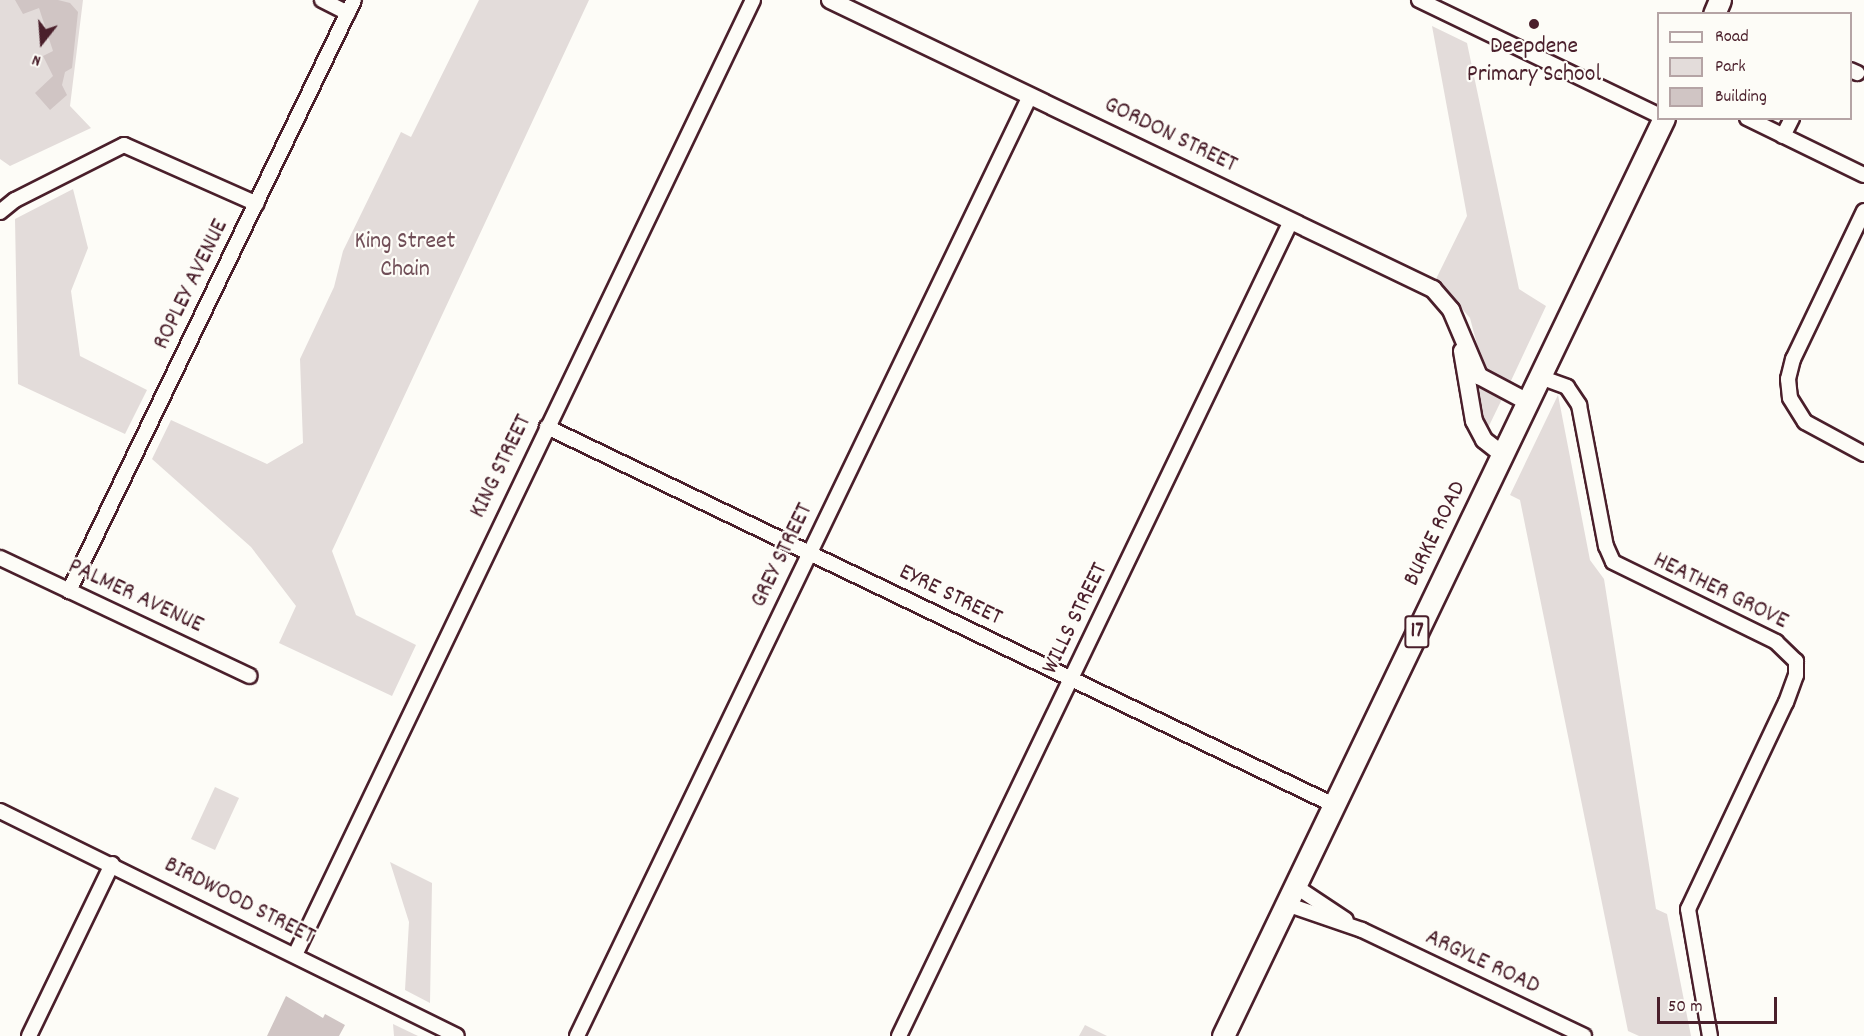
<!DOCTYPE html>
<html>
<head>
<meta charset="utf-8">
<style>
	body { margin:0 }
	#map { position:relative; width:1864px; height:1036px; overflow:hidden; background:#fdfcf7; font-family:Dekko,sans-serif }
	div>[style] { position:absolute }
	.green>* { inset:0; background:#e3dcda }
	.building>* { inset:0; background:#d0c5c4 }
	.roads { filter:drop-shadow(2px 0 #4a1f2b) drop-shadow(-2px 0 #4a1f2b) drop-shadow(0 2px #4a1f2b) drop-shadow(0 -2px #4a1f2b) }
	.minor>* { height:14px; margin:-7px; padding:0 7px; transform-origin:7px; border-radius:7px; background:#fdfcf7 }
	.tertiary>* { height:16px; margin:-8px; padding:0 8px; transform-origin:8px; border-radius:8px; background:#fdfcf7 }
	.primary>* { height:21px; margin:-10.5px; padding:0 10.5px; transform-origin:10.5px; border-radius:10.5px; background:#fdfcf7 }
	.dots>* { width:16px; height:16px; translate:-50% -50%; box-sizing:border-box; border:3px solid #fdfcf7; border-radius:50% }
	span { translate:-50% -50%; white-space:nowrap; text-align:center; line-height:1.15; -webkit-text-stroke:4.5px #fdfcf7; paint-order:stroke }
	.shield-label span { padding:2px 4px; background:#fdfcf7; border:2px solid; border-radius:4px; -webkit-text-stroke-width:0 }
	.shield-label { font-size:22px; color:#4a1f2b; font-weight:700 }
	.poi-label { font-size:24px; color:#4a1f2b }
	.street-label { font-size:24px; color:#4a1f2b }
	.park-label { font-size:24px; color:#704e57 }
	.legend { position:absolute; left:1657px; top:12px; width:195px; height:108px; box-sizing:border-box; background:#fdfcf7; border:2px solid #b5a4a5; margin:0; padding:8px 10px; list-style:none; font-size:18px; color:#4a1f2b }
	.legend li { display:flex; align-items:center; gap:12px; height:30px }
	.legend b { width:30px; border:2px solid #b5a4a5 }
	.north { position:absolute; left:12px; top:12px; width:60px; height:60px; -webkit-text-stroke:4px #fdfcf7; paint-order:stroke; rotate:197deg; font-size:16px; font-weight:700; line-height:24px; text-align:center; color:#4a1f2b }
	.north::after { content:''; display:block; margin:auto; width:21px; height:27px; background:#4a1f2b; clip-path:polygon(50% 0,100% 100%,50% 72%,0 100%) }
	.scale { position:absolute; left:1657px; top:997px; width:120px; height:27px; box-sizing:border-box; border:3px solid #4a1f2b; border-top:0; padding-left:8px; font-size:18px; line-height:21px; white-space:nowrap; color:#4a1f2b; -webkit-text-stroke:4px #fdfcf7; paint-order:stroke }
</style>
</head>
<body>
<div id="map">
	<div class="green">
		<i style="clip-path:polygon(0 0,83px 0,70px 106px,91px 128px,10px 166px,0 159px)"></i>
		<i style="clip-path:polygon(479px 0,589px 0,332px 551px,356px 615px,416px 645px,392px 696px,279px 643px,296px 606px,251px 547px,152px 459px,171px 420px,267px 464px,303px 443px,300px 359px,334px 287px,343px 251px,401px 132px,411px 137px)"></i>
		<i style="clip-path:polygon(1432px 26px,1467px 43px,1519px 289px,1546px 306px,1509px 385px,1484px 371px,1470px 318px,1436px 279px,1467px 216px)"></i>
		<i style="clip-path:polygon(73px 189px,88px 248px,71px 291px,80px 356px,147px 390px,125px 434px,18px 384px,15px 219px)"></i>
		<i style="clip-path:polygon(1469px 380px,1503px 397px,1485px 434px)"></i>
		<i style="clip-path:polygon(1558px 395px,1590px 560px,1604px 579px,1656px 909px,1667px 914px,1691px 1036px,1639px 1036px,1628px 1031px,1520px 500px,1510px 495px)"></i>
		<i style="clip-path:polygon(215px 787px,239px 798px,215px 850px,191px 839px)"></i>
		<i style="clip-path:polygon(390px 862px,432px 883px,430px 1003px,405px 990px,409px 922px)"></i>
		<i style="clip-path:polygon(393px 1024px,418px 1036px,394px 1036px)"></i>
		<i style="clip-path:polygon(1085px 1025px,1107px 1036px,1079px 1036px)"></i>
	</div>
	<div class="building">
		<i style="clip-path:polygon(15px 0,58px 0,70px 3px,78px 12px,72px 68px,65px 72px,62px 85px,67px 95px,50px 110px,35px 93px,53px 76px,43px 56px,53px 51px,39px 8px,23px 14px)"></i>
		<i style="clip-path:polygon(286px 996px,323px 1018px,325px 1014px,345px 1025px,339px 1036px,267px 1036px)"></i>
	</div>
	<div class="roads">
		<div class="minor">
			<i style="left:322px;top:0;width:29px;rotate:27deg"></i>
			<i style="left:1419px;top:0;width:265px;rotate:25.7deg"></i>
			<i style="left:1850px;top:70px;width:8px;rotate:23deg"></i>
			<i style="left:1747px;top:118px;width:130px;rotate:26deg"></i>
			<i style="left:1783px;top:136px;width:20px;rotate:-63deg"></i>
			<i style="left:1864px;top:211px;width:164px;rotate:115.6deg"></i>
			<i style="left:1793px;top:359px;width:21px;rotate:104deg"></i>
			<i style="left:1788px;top:379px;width:19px;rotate:84deg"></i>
			<i style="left:1790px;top:398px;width:28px;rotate:58deg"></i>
			<i style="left:1805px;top:422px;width:67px;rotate:28.5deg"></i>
			<i style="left:0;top:212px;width:19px;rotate:-39deg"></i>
			<i style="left:15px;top:200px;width:122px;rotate:-26.8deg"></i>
			<i style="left:124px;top:145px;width:145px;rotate:23.9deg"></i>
			<i style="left:1540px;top:377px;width:29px;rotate:20deg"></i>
			<i style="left:1567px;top:387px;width:22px;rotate:56deg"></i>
			<i style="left:1579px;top:405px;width:144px;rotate:79.2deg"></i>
			<i style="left:1606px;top:546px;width:17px;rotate:66deg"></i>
			<i style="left:1613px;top:562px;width:182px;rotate:26.1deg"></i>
			<i style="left:1776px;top:642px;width:28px;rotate:44deg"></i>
			<i style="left:1796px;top:661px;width:14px;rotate:90deg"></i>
			<i style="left:1796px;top:675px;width:29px;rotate:110deg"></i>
			<i style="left:1786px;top:702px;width:229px;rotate:115.3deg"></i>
			<i style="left:1688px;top:909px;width:129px;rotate:80.2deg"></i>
			<i style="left:547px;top:427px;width:873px;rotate:25.66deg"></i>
			<i style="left:0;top:558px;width:276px;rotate:25.3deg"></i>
			<i style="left:69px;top:591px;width:656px;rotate:-64.26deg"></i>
			<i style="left:0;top:811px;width:509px;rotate:26.21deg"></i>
			<i style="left:1295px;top:886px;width:61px;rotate:33.7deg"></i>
			<i style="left:1286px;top:904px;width:80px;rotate:18.9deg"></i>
			<i style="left:1362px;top:930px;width:246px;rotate:25.5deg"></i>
			<i style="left:295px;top:955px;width:1059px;rotate:-64.38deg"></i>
			<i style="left:29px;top:1036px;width:191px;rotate:-64.2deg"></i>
			<i style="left:577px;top:1036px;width:1043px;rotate:-64.27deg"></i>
			<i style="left:899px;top:1036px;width:904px;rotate:-64.31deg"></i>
		</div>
		<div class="tertiary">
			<i style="left:830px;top:0;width:669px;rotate:25.61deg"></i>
			<i style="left:1433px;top:289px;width:28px;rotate:49deg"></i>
			<i style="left:1451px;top:310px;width:72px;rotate:67deg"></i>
			<i style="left:1479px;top:376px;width:55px;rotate:28deg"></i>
			<i style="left:1462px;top:351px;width:71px;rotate:80.3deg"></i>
			<i style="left:1474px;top:421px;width:21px;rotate:62deg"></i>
			<i style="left:1484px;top:440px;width:23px;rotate:38deg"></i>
		</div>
		<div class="primary">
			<i style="left:1714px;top:14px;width:15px;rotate:-67deg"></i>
			<i style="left:1223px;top:1036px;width:1018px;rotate:-64.34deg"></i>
		</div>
	</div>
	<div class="dots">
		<i style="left:1534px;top:24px;background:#4a1f2b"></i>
	</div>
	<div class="shield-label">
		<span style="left:1417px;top:632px">17</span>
	</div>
	<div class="poi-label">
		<span style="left:1534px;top:62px">Deepdene<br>Primary School</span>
	</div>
	<div class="street-label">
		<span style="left:1170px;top:136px;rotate:26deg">GORDON STREET</span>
		<span style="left:192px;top:285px;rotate:-64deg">ROPLEY AVENUE</span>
		<span style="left:502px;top:467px;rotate:-64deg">KING STREET</span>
		<span style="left:1436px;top:534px;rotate:-64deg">BURKE ROAD</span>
		<span style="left:783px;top:556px;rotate:-64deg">GREY STREET</span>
		<span style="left:1720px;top:592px;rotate:26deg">HEATHER GROVE</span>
		<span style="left:950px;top:596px;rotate:26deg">EYRE STREET</span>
		<span style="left:135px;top:597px;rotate:25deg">PALMER AVENUE</span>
		<span style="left:1076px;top:619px;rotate:-64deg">WILLS STREET</span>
		<span style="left:239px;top:902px;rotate:27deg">BIRDWOOD STREET</span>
		<span style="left:1482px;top:963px;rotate:25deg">ARGYLE ROAD</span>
	</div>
	<div class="park-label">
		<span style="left:405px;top:257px">King Street<br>Chain</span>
	</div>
	<ul class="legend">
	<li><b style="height:8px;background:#fdfcf7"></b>Road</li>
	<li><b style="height:16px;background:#e3dcda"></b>Park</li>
	<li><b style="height:16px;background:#d0c5c4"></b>Building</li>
	</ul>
	<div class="north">N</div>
	<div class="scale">50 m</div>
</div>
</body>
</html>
